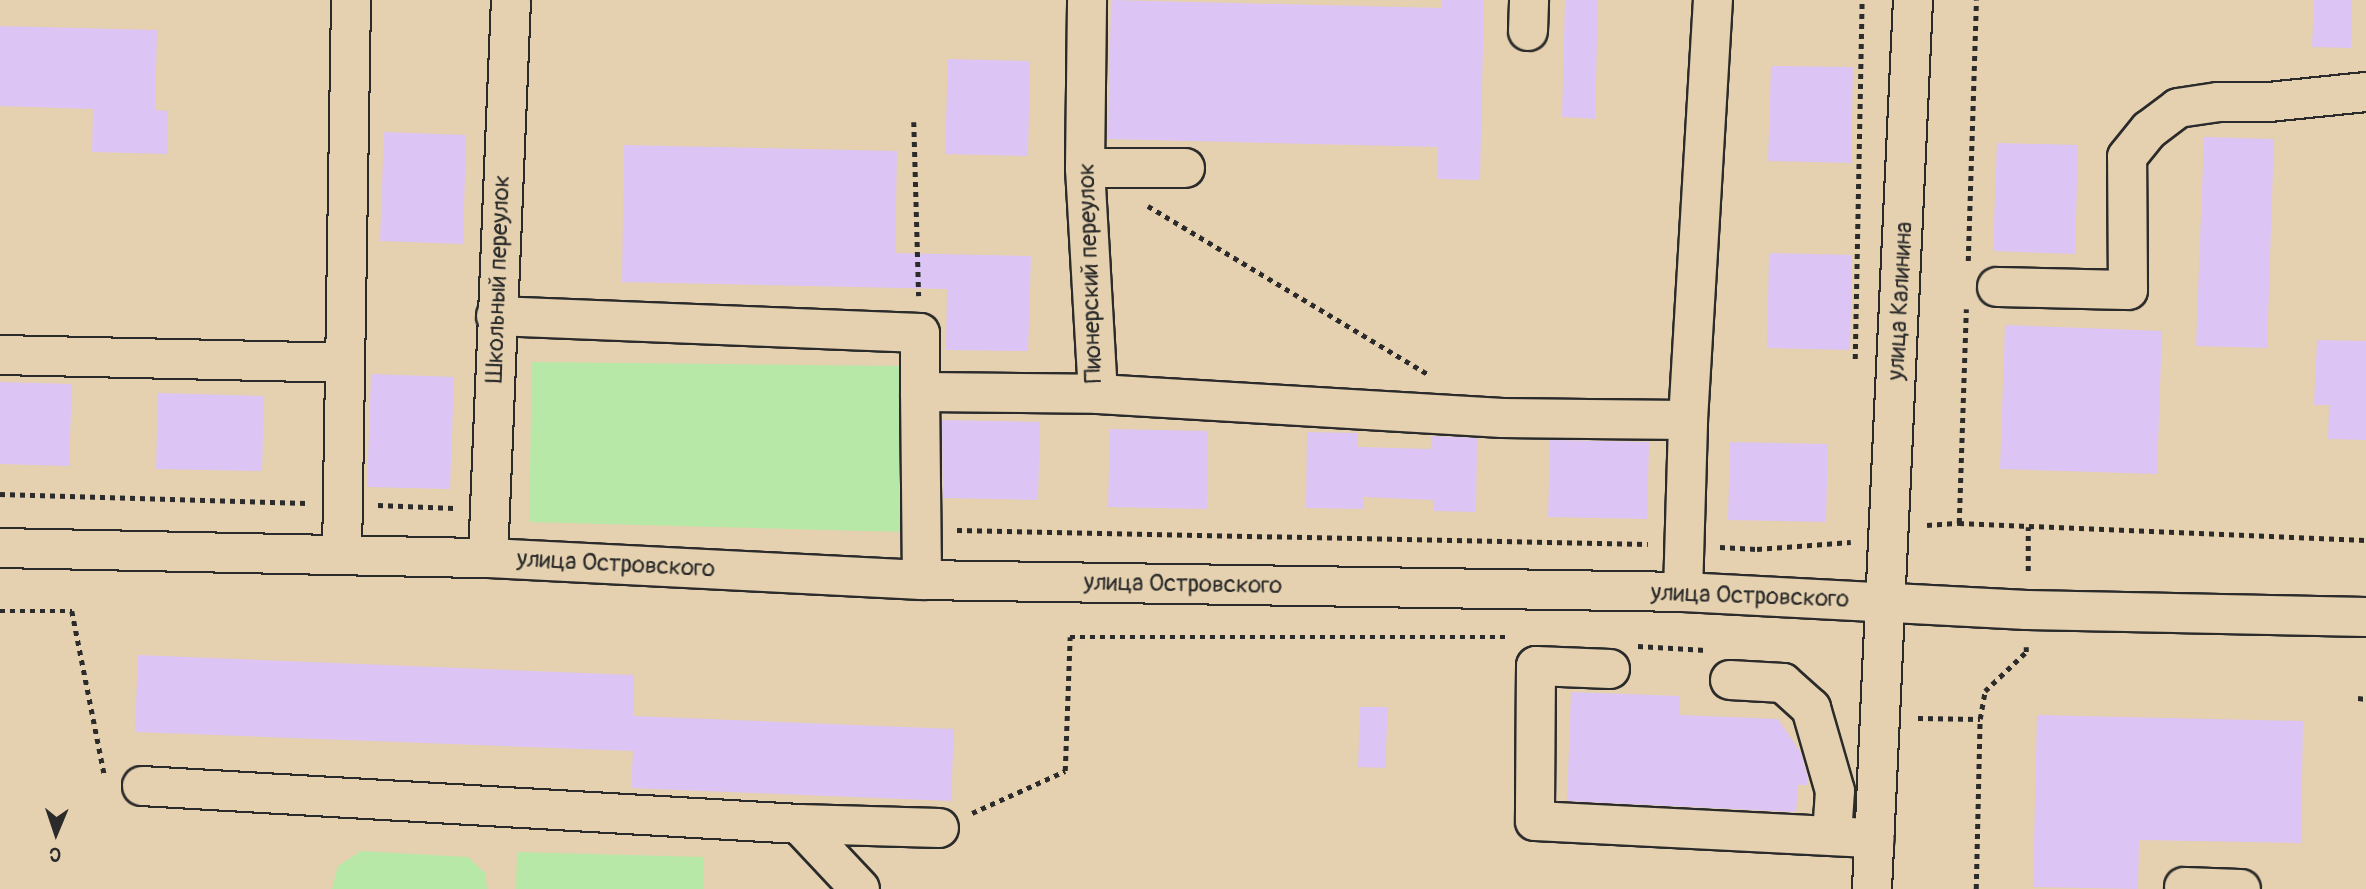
<!DOCTYPE html>
<html>
<head>
<meta charset="utf-8">
<style>
	body { margin:0 }
	#map { position:relative; width:2366px; height:889px; overflow:hidden; background:#e5d1af; font-family:Pangolin,sans-serif }
	div>[style] { position:absolute }
	.green>* { inset:0; background:#b7e8a7 }
	.building>* { inset:0; background:#dcc4f4 }
	.path>* { height:4.5px; margin-top:-2.25px; transform-origin:0; background:repeating-linear-gradient(90deg,#2b2b2b 0 5px,transparent 0 10px) }
	.roads { filter:drop-shadow(2px 0 #2b2b2b) drop-shadow(-2px 0 #2b2b2b) drop-shadow(0 2px #2b2b2b) drop-shadow(0 -2px #2b2b2b) }
	.minor>* { height:38px; margin:-19px; padding:0 19px; transform-origin:19px; border-radius:19px; background:#e5d1af }
	span { translate:-50% -50%; white-space:nowrap; text-align:center; line-height:1.15; -webkit-text-stroke:6px #e5d1af; paint-order:stroke }
	.street-label { font-size:24px; color:#2b2b2b }
	.north { position:absolute; left:21px; top:798px; width:70px; height:70px; -webkit-text-stroke:5px #e5d1af; paint-order:stroke; rotate:182deg; font-size:19px; font-weight:700; line-height:28px; text-align:center; color:#2b2b2b }
	.north::after { content:''; display:block; margin:auto; width:24px; height:32px; background:#2b2b2b; clip-path:polygon(50% 0,100% 100%,50% 72%,0 100%) }
</style>
</head>
<body>
<div id="map">
	<div class="green">
		<i style="clip-path:polygon(532px 362px,902px 366px,904px 532px,529px 522px)"></i>
		<i style="clip-path:polygon(361px 851px,468px 857px,485px 873px,487px 889px,332px 889px,338px 866px)"></i>
		<i style="clip-path:polygon(517px 852px,704px 857px,703px 889px,516px 889px)"></i>
	</div>
	<div class="building">
		<i style="clip-path:polygon(1111px 0,1441px 8px,1442px 0,1484px 0,1480px 180px,1438px 179px,1438px 147px,1108px 139px)"></i>
		<i style="clip-path:polygon(1565px 0,1598px 0,1595px 119px,1562px 117px)"></i>
		<i style="clip-path:polygon(2314px 0,2352px 0,2351px 48px,2312px 47px)"></i>
		<i style="clip-path:polygon(0 26px,157px 30px,155px 110px,168px 111px,167px 154px,92px 152px,93px 109px,0 106px)"></i>
		<i style="clip-path:polygon(948px 59px,1030px 61px,1028px 156px,945px 154px)"></i>
		<i style="clip-path:polygon(1771px 66px,1853px 67px,1851px 163px,1768px 161px)"></i>
		<i style="clip-path:polygon(384px 132px,466px 135px,463px 244px,380px 241px)"></i>
		<i style="clip-path:polygon(2204px 137px,2274px 139px,2267px 348px,2196px 346px)"></i>
		<i style="clip-path:polygon(1997px 143px,2078px 145px,2075px 254px,1993px 251px)"></i>
		<i style="clip-path:polygon(624px 145px,897px 151px,895px 253px,1031px 256px,1028px 351px,946px 350px,947px 289px,622px 282px)"></i>
		<i style="clip-path:polygon(1769px 253px,1852px 255px,1850px 350px,1767px 348px)"></i>
		<i style="clip-path:polygon(2005px 325px,2162px 331px,2157px 474px,2000px 469px)"></i>
		<i style="clip-path:polygon(2317px 340px,2366px 341px,2366px 440px,2328px 439px,2329px 405px,2314px 405px)"></i>
		<i style="clip-path:polygon(371px 374px,454px 377px,450px 489px,367px 487px)"></i>
		<i style="clip-path:polygon(0 382px,72px 384px,69px 466px,0 464px)"></i>
		<i style="clip-path:polygon(158px 393px,264px 396px,262px 471px,156px 469px)"></i>
		<i style="clip-path:polygon(942px 420px,1040px 422px,1038px 500px,943px 498px)"></i>
		<i style="clip-path:polygon(1110px 429px,1208px 431px,1207px 509px,1108px 507px)"></i>
		<i style="clip-path:polygon(1307px 432px,1358px 433px,1358px 447px,1431px 449px,1431px 436px,1477px 438px,1476px 512px,1434px 511px,1433px 500px,1364px 497px,1364px 509px,1306px 508px)"></i>
		<i style="clip-path:polygon(1550px 440px,1649px 442px,1647px 519px,1548px 517px)"></i>
		<i style="clip-path:polygon(1730px 442px,1828px 444px,1826px 522px,1728px 520px)"></i>
		<i style="clip-path:polygon(138px 655px,634px 675px,633px 716px,954px 729px,951px 801px,631px 788px,633px 751px,135px 732px)"></i>
		<i style="clip-path:polygon(1571px 692px,1680px 696px,1680px 715px,1778px 719px,1801px 753px,1807px 774px,1807px 785px,1798px 785px,1796px 812px,1567px 801px)"></i>
		<i style="clip-path:polygon(1360px 707px,1388px 707px,1385px 768px,1358px 767px)"></i>
		<i style="clip-path:polygon(2037px 715px,2303px 721px,2301px 843px,2139px 840px,2138px 889px,2033px 887px)"></i>
	</div>
	<div class="path">
		<i style="left:914px;top:122px;width:174px;rotate:88.4deg"></i>
		<i style="left:1148px;top:206px;width:328px;rotate:31deg"></i>
		<i style="left:1968px;top:261px;width:261px;rotate:-88.2deg"></i>
		<i style="left:1855px;top:359px;width:359px;rotate:-88.9deg"></i>
		<i style="left:0;top:494px;width:307px;rotate:1.7deg"></i>
		<i style="left:378px;top:505px;width:76px;rotate:2.3deg"></i>
		<i style="left:1959px;top:523px;width:214px;rotate:-88.1deg"></i>
		<i style="left:1927px;top:525px;width:32px;rotate:-4deg"></i>
		<i style="left:1959px;top:523px;width:407px;rotate:2.4deg"></i>
		<i style="left:957px;top:530px;width:691px;rotate:1.16deg"></i>
		<i style="left:1720px;top:547px;width:37px;rotate:3deg"></i>
		<i style="left:1757px;top:549px;width:94px;rotate:-4.3deg"></i>
		<i style="left:2028px;top:571px;width:44px;rotate:-90deg"></i>
		<i style="left:0;top:611px;width:72px"></i>
		<i style="left:72px;top:611px;width:169px;rotate:78.8deg"></i>
		<i style="left:1638px;top:646px;width:68px;rotate:3.4deg"></i>
		<i style="left:2358px;top:698px;width:8px;rotate:7deg"></i>
		<i style="left:1918px;top:718px;width:62px;rotate:0.9deg"></i>
		<i style="left:972px;top:813px;width:102px;rotate:-24.3deg"></i>
		<i style="left:1065px;top:771px;width:134px;rotate:-87.9deg"></i>
		<i style="left:1070px;top:637px;width:440px"></i>
		<i style="left:1976px;top:889px;width:170px;rotate:-88.7deg"></i>
		<i style="left:1980px;top:719px;width:28px;rotate:-80deg"></i>
		<i style="left:1985px;top:691px;width:57px;rotate:-43.6deg"></i>
		<i style="left:2026px;top:652px;width:5px;rotate:-90deg"></i>
	</div>
	<div class="roads">
		<div class="minor">
			<i style="left:1528px;top:31px;width:31px;rotate:-88deg"></i>
			<i style="left:1085px;top:168px;width:100px"></i>
			<i style="left:1997px;top:287px;width:131px;rotate:1.3deg"></i>
			<i style="left:2128px;top:290px;width:133px;rotate:-90.4deg"></i>
			<i style="left:2127px;top:157px;width:35px;rotate:-51deg"></i>
			<i style="left:2149px;top:130px;width:36px;rotate:-37deg"></i>
			<i style="left:2178px;top:108px;width:40px;rotate:-8.5deg"></i>
			<i style="left:2218px;top:102px;width:51px"></i>
			<i style="left:2269px;top:102px;width:98px;rotate:-5.9deg"></i>
			<i style="left:496px;top:316px;width:424px;rotate:2.3deg"></i>
			<i style="left:920px;top:333px;width:59px;rotate:90deg"></i>
			<i style="left:0;top:355px;width:345px;rotate:1.3deg"></i>
			<i style="left:1098px;top:394px;width:405px;rotate:3.4deg"></i>
			<i style="left:1502px;top:418px;width:186px;rotate:0.6deg"></i>
			<i style="left:0;top:548px;width:488px;rotate:1.2deg"></i>
			<i style="left:488px;top:558px;width:435px;rotate:2.9deg"></i>
			<i style="left:922px;top:580px;width:761px;rotate:0.9deg"></i>
			<i style="left:1683px;top:592px;width:344px;rotate:3deg"></i>
			<i style="left:2027px;top:610px;width:339px;rotate:1.2deg"></i>
			<i style="left:342px;top:555px;width:555px;rotate:-89.07deg"></i>
			<i style="left:488px;top:558px;width:558px;rotate:-87.64deg"></i>
			<i style="left:922px;top:580px;width:188px;rotate:-90.6deg"></i>
			<i style="left:920px;top:392px;width:178px;rotate:0.6deg"></i>
			<i style="left:1098px;top:394px;width:226px;rotate:-93.3deg"></i>
			<i style="left:1085px;top:168px;width:168px;rotate:-89.3deg"></i>
			<i style="left:1683px;top:592px;width:172px;rotate:-88.3deg"></i>
			<i style="left:1688px;top:420px;width:421px;rotate:-86.6deg"></i>
			<i style="left:1610px;top:669px;width:74px;rotate:-177.7deg"></i>
			<i style="left:1536px;top:666px;width:155px;rotate:90.4deg"></i>
			<i style="left:1535px;top:821px;width:340px;rotate:2.9deg"></i>
			<i style="left:1730px;top:680px;width:53px;rotate:3.2deg"></i>
			<i style="left:1783px;top:683px;width:38px;rotate:42deg"></i>
			<i style="left:1811px;top:708px;width:86px;rotate:73.9deg"></i>
			<i style="left:1835px;top:791px;width:44px;rotate:93.9deg"></i>
			<i style="left:142px;top:786px;width:658px;rotate:3.31deg"></i>
			<i style="left:799px;top:824px;width:89px;rotate:46.8deg"></i>
			<i style="left:799px;top:824px;width:140px;rotate:1.6deg"></i>
			<i style="left:2184px;top:887px;width:57px;rotate:2deg"></i>
			<i style="left:1872px;top:889px;width:890px;rotate:-87.36deg"></i>
		</div>
	</div>
	<div class="street-label">
		<span style="left:1090px;top:273px;rotate:-92deg">Пионерский переулок</span>
		<span style="left:498px;top:279px;rotate:-88deg">Школьный переулок</span>
		<span style="left:1900px;top:301px;rotate:-87deg">улица Калинина</span>
		<span style="left:616px;top:564px;rotate:3deg">улица Островского</span>
		<span style="left:1183px;top:584px;rotate:1deg">улица Островского</span>
		<span style="left:1750px;top:596px;rotate:2deg">улица Островского</span>
	</div>
	<div class="north">С</div>
</div>
</body>
</html>
